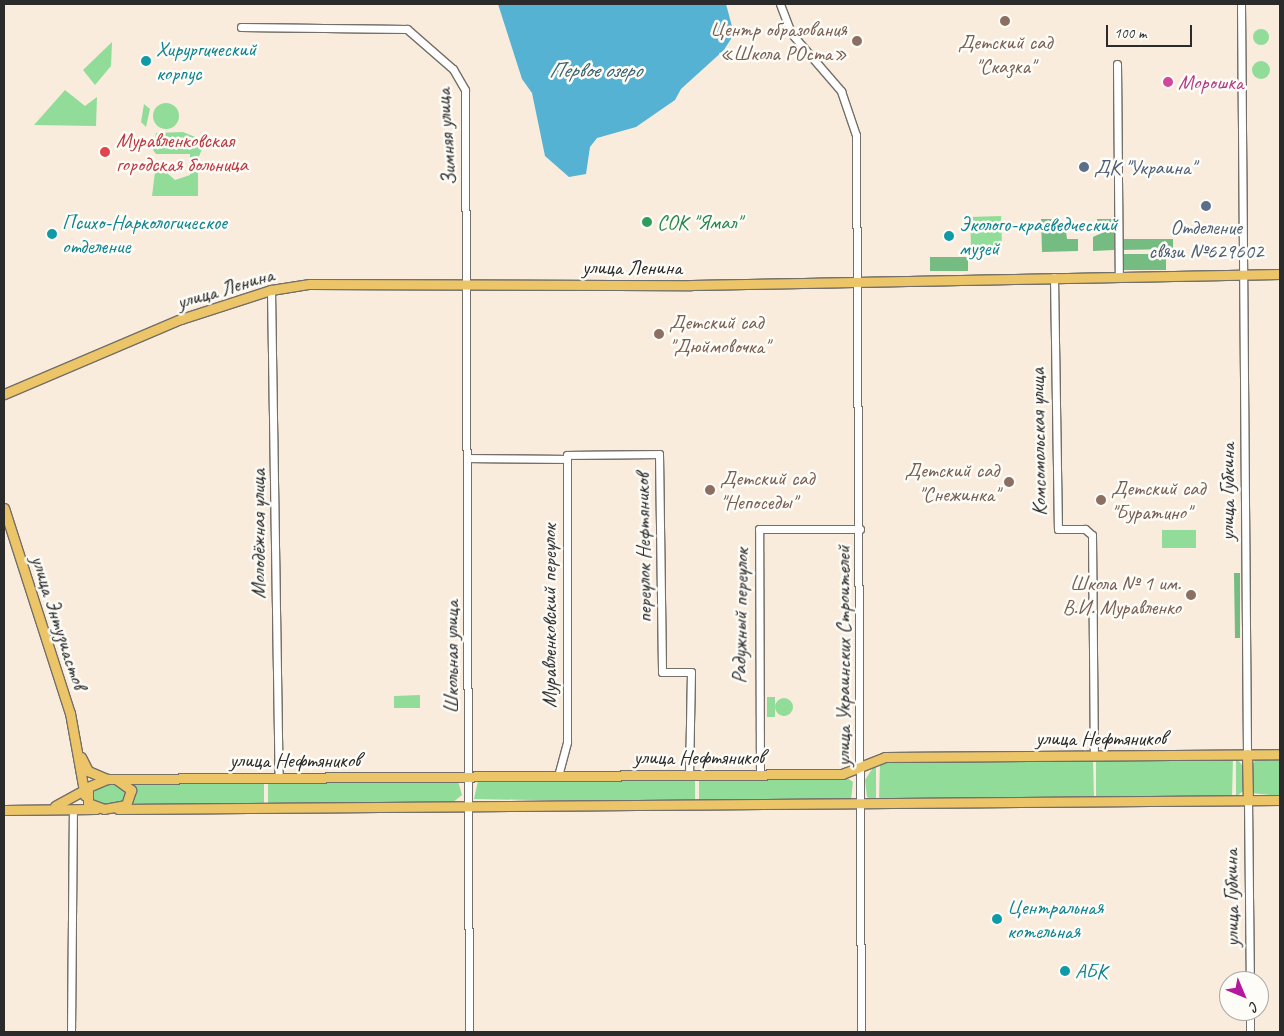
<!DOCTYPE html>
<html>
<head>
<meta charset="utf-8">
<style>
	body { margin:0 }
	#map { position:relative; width:1284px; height:1036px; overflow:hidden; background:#f9ecdc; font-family:Caveat,sans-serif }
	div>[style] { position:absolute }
	.green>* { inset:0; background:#91dc99 }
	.round { border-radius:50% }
	.forest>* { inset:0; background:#74bc81 }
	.water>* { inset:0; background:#55b2d3 }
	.roads { filter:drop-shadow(1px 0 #736f69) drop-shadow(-1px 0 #736f69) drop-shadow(0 1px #736f69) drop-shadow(0 -1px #736f69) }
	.minor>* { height:7px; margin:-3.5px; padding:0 3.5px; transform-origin:3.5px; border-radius:3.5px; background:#fff }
	.major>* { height:9px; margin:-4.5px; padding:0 4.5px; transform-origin:4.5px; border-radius:4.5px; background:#edc569 }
	.dots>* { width:14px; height:14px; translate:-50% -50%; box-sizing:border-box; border:2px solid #fdfcf7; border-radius:50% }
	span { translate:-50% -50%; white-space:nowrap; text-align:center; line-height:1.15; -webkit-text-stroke:5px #fdfcf7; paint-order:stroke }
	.education-label { font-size:21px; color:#785e54 }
	.right { translate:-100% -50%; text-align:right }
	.left { translate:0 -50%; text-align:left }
	.culture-label { font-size:21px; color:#0d838f }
	.hotel-label { font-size:21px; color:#b23c85 }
	.street-label { font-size:21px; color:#2b2b2b }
	.health-label { font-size:21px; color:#be3a42 }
	.service-label { font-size:21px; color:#4e5e75 }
	.leisure-label { font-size:21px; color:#27864d }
	.water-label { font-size:22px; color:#3c616e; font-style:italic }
	.frame { position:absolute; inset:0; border:5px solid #2b2b2b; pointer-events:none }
	.north { position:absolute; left:1219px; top:971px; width:50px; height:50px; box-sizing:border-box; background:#fdfcf7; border:1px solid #a9a8a5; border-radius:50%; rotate:135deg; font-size:14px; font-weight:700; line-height:20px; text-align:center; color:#2b2b2b }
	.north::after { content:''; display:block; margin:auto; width:18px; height:22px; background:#b5179e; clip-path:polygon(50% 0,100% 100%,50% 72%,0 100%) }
	.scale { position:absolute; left:1106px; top:25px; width:86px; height:22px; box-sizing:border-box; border:2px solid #2b2b2b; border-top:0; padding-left:6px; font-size:15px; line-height:18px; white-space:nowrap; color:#2b2b2b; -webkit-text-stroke:4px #fdfcf7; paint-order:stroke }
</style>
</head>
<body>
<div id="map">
	<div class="green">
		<i class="round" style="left:1253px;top:29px;width:16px;height:16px"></i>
		<i style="clip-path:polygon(112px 42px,111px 66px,95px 85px,83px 70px)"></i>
		<i class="round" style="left:1252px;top:61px;width:18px;height:18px"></i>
		<i style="clip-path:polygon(65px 90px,85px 106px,97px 97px,96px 126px,34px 125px)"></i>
		<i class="round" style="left:153px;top:103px;width:26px;height:26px"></i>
		<i style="clip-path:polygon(144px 104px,150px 109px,146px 127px,141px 122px)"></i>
		<i style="clip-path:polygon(183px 132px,205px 141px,198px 159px,198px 196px,152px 196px,155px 172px,166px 172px,175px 180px,190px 175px,190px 154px,156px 154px,153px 150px,156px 133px)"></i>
		<i style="clip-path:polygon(1001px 216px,1002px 245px,971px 246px,970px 217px)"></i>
		<i style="clip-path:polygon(1162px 530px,1196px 530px,1196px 548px,1162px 548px)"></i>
		<i style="clip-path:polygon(420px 695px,420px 708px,394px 708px,394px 696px)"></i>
		<i style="clip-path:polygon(767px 697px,775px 697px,775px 717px,767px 717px)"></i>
		<i class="round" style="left:775px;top:698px;width:18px;height:18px"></i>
		<i style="clip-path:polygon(1233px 758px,1232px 797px,1096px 798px,1096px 760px)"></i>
		<i style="clip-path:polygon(1236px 758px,1243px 766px,1243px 791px,1236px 797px)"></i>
		<i style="clip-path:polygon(1257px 758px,1280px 758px,1280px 796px,1252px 793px,1252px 765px)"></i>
		<i style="clip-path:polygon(1093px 760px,1094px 798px,879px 802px,880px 761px)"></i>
		<i style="clip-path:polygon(876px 763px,876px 802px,867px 797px,865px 780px)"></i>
		<i style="clip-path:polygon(846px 777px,853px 782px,851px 800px,699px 803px,699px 779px)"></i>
		<i style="clip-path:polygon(695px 779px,695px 803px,474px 799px,478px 781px)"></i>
		<i style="clip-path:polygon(458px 781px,462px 795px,452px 803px,268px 804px,268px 783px)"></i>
		<i style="clip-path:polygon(264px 783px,264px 804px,131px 805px,135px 796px,131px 784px)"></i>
		<i style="clip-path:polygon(105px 784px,118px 784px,126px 790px,126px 800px,119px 805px,94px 804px,91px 790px)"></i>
	</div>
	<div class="forest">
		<i style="clip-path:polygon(1041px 219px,1059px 219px,1055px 227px,1066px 231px,1067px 239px,1078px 239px,1078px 251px,1042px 252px)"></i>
		<i style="clip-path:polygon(1097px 219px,1114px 219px,1114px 250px,1093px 251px,1093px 237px,1104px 232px,1104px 224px,1097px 224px)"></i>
		<i style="clip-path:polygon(1121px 239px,1173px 239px,1173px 249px,1121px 250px)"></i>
		<i style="clip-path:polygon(1121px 254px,1166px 254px,1166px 270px,1121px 270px)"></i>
		<i style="clip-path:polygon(930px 257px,968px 257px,968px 271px,930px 271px)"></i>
		<i style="clip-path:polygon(1234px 573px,1240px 573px,1240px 638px,1235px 638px)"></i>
	</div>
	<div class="water">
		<i style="clip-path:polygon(498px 4px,726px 4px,734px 34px,724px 50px,681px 89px,675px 100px,636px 127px,597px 138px,590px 147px,586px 174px,569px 177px,545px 156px,532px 93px,522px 79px)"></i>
	</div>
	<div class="roads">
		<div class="minor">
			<i style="left:780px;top:4px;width:31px;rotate:69deg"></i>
			<i style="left:791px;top:33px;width:77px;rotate:49.2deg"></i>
			<i style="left:841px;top:91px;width:46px;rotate:71.2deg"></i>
			<i style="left:856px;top:135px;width:897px;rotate:89.68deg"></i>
			<i style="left:1241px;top:4px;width:750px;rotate:89.54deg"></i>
			<i style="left:241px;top:27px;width:166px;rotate:0.7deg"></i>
			<i style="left:407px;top:29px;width:61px;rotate:41deg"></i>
			<i style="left:453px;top:69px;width:24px;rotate:60deg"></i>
			<i style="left:465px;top:90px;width:942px;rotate:89.76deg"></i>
			<i style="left:1117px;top:64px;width:212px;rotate:89.5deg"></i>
			<i style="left:1054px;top:277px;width:252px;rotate:89.1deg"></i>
			<i style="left:1058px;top:529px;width:27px"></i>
			<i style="left:1085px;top:529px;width:9px;rotate:41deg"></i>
			<i style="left:1092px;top:535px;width:221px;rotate:89.5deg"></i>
			<i style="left:271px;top:290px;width:488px;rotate:89.1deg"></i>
			<i style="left:467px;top:458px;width:100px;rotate:0.6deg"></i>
			<i style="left:760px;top:774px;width:245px;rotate:-90.2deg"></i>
			<i style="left:759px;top:529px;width:101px"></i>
			<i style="left:558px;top:776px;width:35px;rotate:-75deg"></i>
			<i style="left:567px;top:742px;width:287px;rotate:-90deg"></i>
			<i style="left:567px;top:455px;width:92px;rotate:-0.6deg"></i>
			<i style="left:659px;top:454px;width:218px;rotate:89.2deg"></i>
			<i style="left:662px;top:672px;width:29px"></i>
			<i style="left:691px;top:672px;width:102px;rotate:91.1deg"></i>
			<i style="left:1248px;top:800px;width:181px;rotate:89.4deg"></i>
			<i style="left:1250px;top:1011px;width:21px;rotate:90deg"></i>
			<i style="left:71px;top:1032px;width:222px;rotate:-89.5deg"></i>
		</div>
		<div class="major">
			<i style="left:4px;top:394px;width:192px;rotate:-23deg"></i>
			<i style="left:181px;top:319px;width:95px;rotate:-17.9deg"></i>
			<i style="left:271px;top:290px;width:39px;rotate:-9deg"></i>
			<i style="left:310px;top:284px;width:381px;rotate:0.2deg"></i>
			<i style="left:691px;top:285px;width:589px;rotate:-1.07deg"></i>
			<i style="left:4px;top:508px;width:215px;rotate:72.2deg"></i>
			<i style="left:70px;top:713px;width:84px;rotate:79.8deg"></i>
			<i style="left:1247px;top:754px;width:46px;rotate:88.8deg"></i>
			<i style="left:81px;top:757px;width:16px;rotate:63deg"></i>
			<i style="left:88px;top:771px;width:21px;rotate:23deg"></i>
			<i style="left:116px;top:779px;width:19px;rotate:36deg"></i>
			<i style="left:131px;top:790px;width:16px;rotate:108deg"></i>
			<i style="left:126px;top:805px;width:22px;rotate:170deg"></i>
			<i style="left:104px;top:809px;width:17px;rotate:-159deg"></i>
			<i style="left:88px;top:803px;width:16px;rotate:-90deg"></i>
			<i style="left:88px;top:787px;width:21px;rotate:-23deg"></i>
			<i style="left:107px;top:779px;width:735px;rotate:-0.39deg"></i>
			<i style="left:842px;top:774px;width:46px;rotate:-21.6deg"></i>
			<i style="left:885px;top:757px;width:395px;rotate:-0.4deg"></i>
			<i style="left:55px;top:806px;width:37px;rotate:-29deg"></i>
			<i style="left:118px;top:809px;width:1162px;rotate:-0.44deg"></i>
			<i style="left:4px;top:810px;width:92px;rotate:-0.6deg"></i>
		</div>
	</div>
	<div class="dots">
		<i style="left:1005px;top:21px;background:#8d6e63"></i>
		<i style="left:857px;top:41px;background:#8d6e63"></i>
		<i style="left:146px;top:61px;background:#0f9aa8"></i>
		<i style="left:1168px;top:82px;background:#d1479c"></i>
		<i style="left:105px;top:152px;background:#e0444e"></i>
		<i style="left:1084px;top:167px;background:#5c6f8a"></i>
		<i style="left:1206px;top:206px;background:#5c6f8a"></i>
		<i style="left:647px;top:222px;background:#2e9e5b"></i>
		<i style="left:52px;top:234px;background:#0f9aa8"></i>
		<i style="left:949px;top:236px;background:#0f9aa8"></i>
		<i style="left:659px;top:334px;background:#8d6e63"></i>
		<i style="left:1009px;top:482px;background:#8d6e63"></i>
		<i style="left:710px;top:490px;background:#8d6e63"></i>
		<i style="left:1101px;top:500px;background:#8d6e63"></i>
		<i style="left:1191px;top:595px;background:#8d6e63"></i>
		<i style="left:997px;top:919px;background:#0f9aa8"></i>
		<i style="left:1065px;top:971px;background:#0f9aa8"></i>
	</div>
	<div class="education-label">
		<span class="right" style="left:847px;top:41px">Центр образования<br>«Школа РОста»</span>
		<span style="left:1005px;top:54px">Детский сад<br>"Сказка"</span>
		<span class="left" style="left:669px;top:334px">Детский сад<br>"Дюймовочка"</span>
		<span class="right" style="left:999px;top:482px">Детский сад<br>"Снежинка"</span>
		<span class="left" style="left:720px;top:490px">Детский сад<br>"Непоседы"</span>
		<span class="left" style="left:1111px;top:500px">Детский сад<br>"Буратино"</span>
		<span class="right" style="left:1181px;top:595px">Школа № 1 им.<br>В.И. Муравленко</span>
	</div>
	<div class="culture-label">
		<span class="left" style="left:156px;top:61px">Хирургический<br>корпус</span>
		<span class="left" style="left:62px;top:234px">Психо-Наркологическое<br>отделение</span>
		<span class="left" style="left:959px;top:236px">Эколого-краеведческий<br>музей</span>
		<span class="left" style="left:1007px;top:919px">Центральная<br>котельная</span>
		<span class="left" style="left:1075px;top:971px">АБК</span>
	</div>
	<div class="hotel-label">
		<span class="left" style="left:1178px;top:82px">Морошка</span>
	</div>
	<div class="street-label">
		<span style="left:446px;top:137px;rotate:-94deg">Зимняя улица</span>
		<span style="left:632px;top:267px">улица Ленина</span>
		<span style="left:225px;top:288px;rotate:-17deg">улица Ленина</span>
		<span style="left:1038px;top:442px;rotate:-91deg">Комсомольская улица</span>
		<span style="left:1227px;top:492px;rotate:-90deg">улица Губкина</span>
		<span style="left:258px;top:534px;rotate:-90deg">Молодёжная улица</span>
		<span style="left:643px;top:548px;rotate:-91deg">переулок Нефтяников</span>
		<span style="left:549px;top:616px;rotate:-90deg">Муравленковский переулок</span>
		<span style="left:740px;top:616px;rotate:-89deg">Радужный переулок</span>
		<span style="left:59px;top:622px;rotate:72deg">улица Энтузиастов</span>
		<span style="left:843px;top:656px;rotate:-90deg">улица Украинских Строителей</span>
		<span style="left:451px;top:657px;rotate:-90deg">Школьная улица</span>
		<span style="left:1101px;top:738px">улица Нефтяников</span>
		<span style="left:699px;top:757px">улица Нефтяников</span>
		<span style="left:295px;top:760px">улица Нефтяников</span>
		<span style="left:1231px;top:898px;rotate:-91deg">улица Губкина</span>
	</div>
	<div class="health-label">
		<span class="left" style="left:116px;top:152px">Муравленковская<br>городская больница</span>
	</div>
	<div class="service-label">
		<span class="left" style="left:1094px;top:167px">ДК "Украина"</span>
		<span style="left:1206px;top:239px">Отделение<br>связи №629602</span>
	</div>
	<div class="leisure-label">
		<span class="left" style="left:657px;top:222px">СОК "Ямал"</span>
	</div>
	<div class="water-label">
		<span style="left:595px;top:71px">Первое озеро</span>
	</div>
	<div class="frame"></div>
	<div class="north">С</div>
	<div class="scale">100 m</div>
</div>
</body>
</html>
